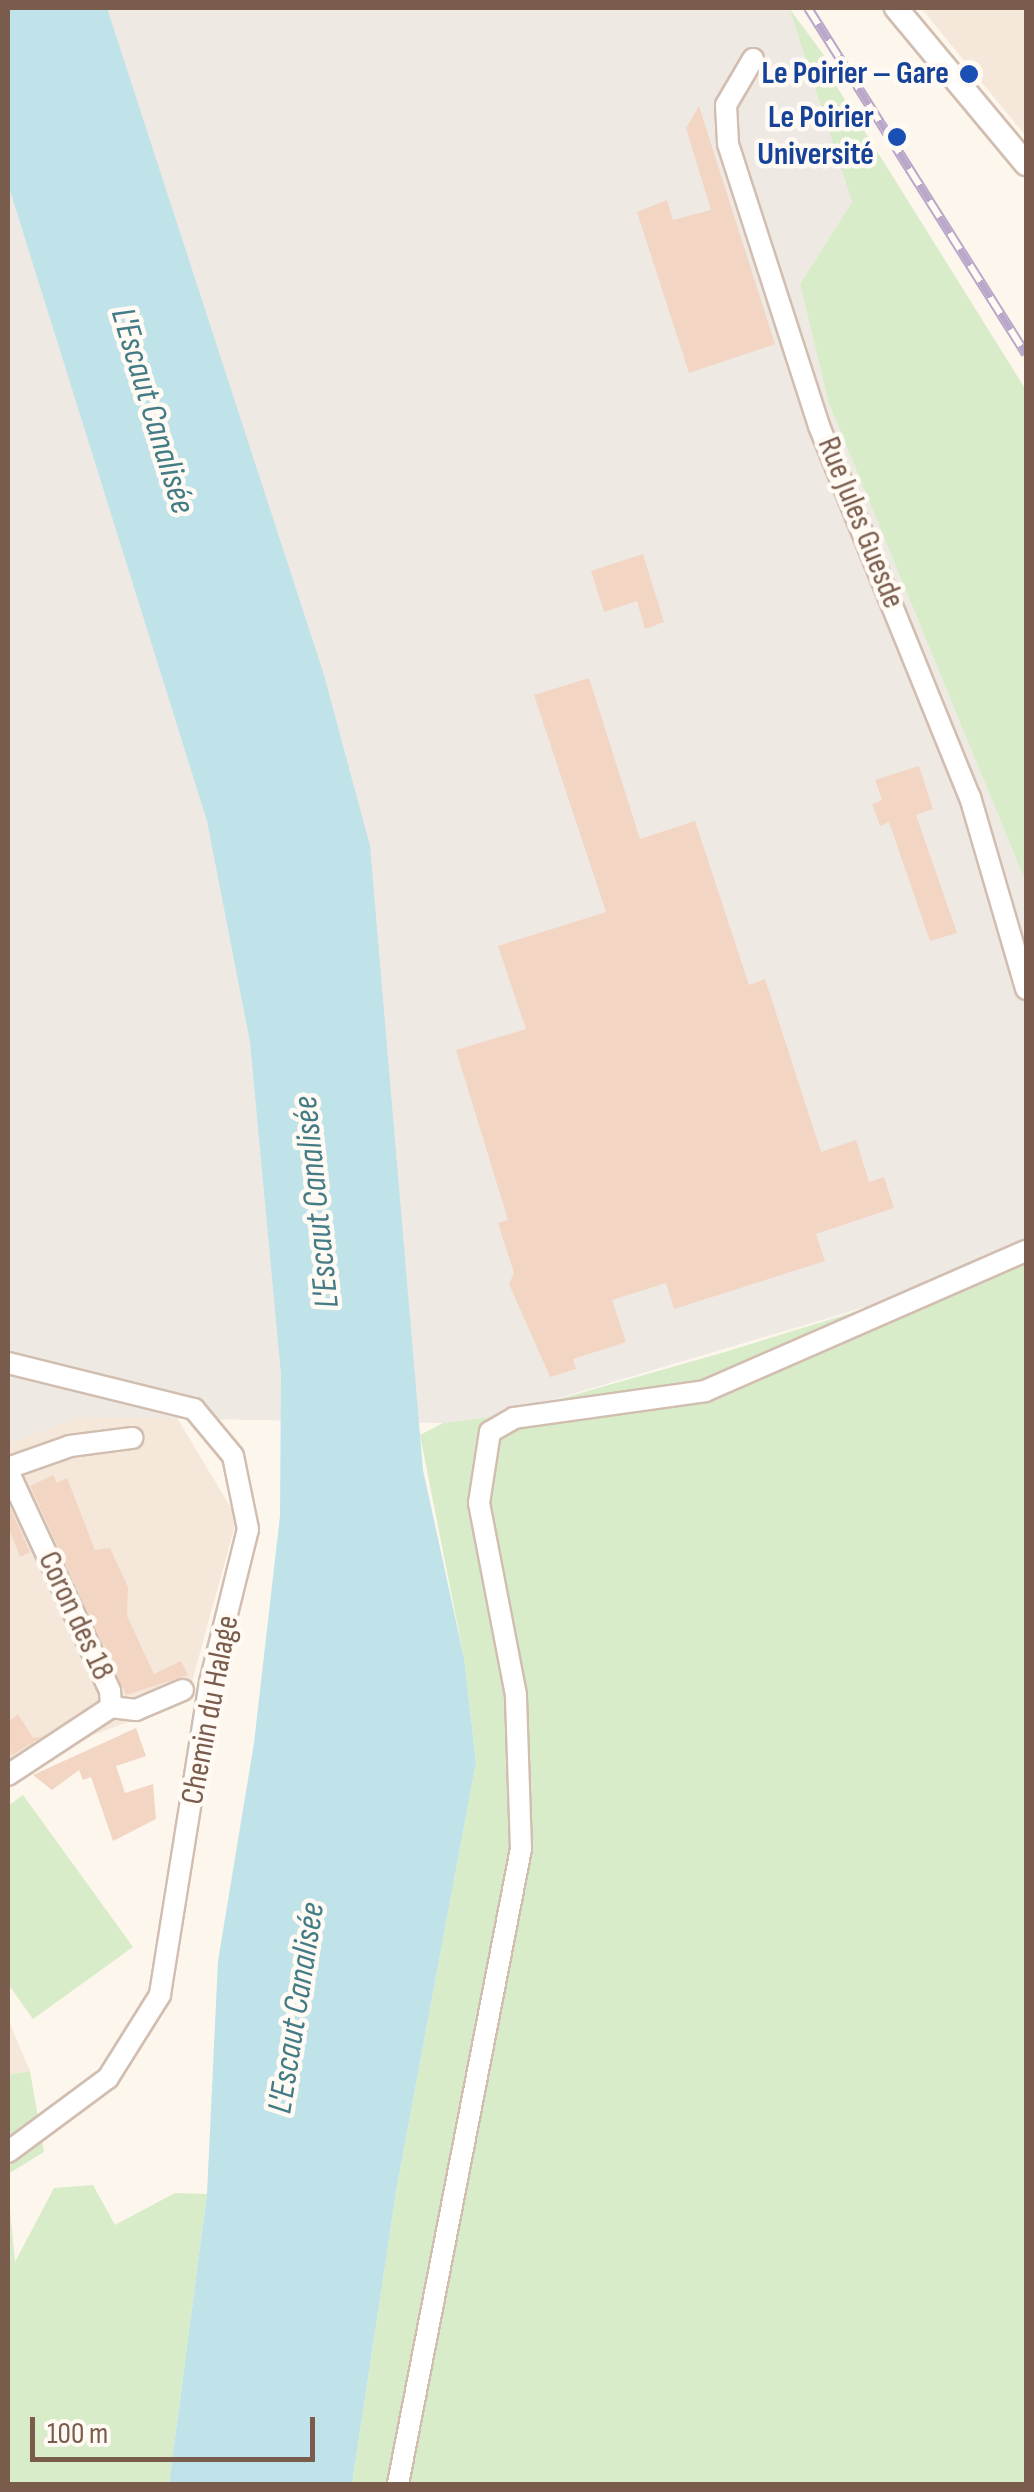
<!DOCTYPE html>
<html>
<head>
<meta charset="utf-8">
<style>
	body { margin:0 }
	#map { position:relative; width:1034px; height:2492px; overflow:hidden; background:#fdf6ec; font-family:"Sofia Sans Condensed",sans-serif }
	div>[style] { position:absolute }
	.residential>* { inset:0; background:#f5e8da }
	.industrial>* { inset:0; background:#efe9e4 }
	.green>* { inset:0; background:#d8ecc9 }
	.water>* { inset:0; background:#bfe3e8 }
	.building>* { inset:0; background:#f3d5c3 }
	.roads { filter:drop-shadow(2px 0 #d1beb0) drop-shadow(-2px 0 #d1beb0) drop-shadow(0 2px #d1beb0) drop-shadow(0 -2px #d1beb0) }
	.minor>* { height:20px; margin:-10px; padding:0 10px; transform-origin:10px; border-radius:10px; background:#fff }
	.tertiary>* { height:22px; margin:-11px; padding:0 11px; transform-origin:11px; border-radius:11px; background:#fff }
	.rail>* { height:10px; margin-top:-5px; transform-origin:0; background:repeating-linear-gradient(90deg,#fffaf3 0 19px,#b9a8c9 0 38px); box-sizing:border-box; border-block:2px solid #b9a8c9 }
	.dots>* { width:28px; height:28px; translate:-50% -50%; box-sizing:border-box; border:5px solid #fffaf3; border-radius:50% }
	span { translate:-50% -50%; white-space:nowrap; text-align:center; line-height:1.15; -webkit-text-stroke:9px #fffaf3; paint-order:stroke }
	.transit-label { font-size:32px; color:#164399; font-weight:700 }
	.right { translate:-100% -50%; text-align:right }
	.street-label { font-size:32px; color:#7a5c4d }
	.water-label { font-size:35px; color:#437c86; font-style:italic }
	.frame { position:absolute; inset:0; border:10px solid #7a5c4d; pointer-events:none }
	.scale { position:absolute; left:30px; top:2417px; width:285px; height:45px; box-sizing:border-box; border:5px solid #7a5c4d; border-top:0; padding-left:12px; font-size:30px; line-height:35px; white-space:nowrap; color:#7a5c4d; -webkit-text-stroke:8px #fffaf3; paint-order:stroke }
</style>
</head>
<body>
<div id="map">
	<div class="residential">
		<i style="clip-path:polygon(921px 8px,1026px 8px,1026px 132px,1024px 134px)"></i>
		<i style="clip-path:polygon(79px 1417px,177px 1418px,237px 1518px,187px 1700px,93px 1735px,8px 1785px,8px 1444px)"></i>
		<i style="clip-path:polygon(8px 2019px,30px 2071px,8px 2075px)"></i>
	</div>
	<div class="industrial">
		<i style="clip-path:polygon(8px 8px,789px 8px,852px 202px,800px 284px,828px 401px,1026px 883px,1026px 1259px,499px 1416px,443px 1423px,79px 1417px,8px 1444px)"></i>
	</div>
	<div class="green">
		<i style="clip-path:polygon(789px 8px,843px 81px,837px 87px,1026px 390px,1026px 883px,828px 401px,800px 284px,852px 202px)"></i>
		<i style="clip-path:polygon(1026px 1259px,1026px 2484px,352px 2484px,397px 2186px,476px 1762px,464px 1658px,420px 1435px,443px 1423px,499px 1416px,725px 1352px)"></i>
		<i style="clip-path:polygon(23px 1795px,133px 1947px,33px 2019px,8px 1984px,8px 1806px)"></i>
		<i style="clip-path:polygon(30px 2071px,44px 2152px,8px 2174px,8px 2075px)"></i>
		<i style="clip-path:polygon(93px 2185px,115px 2225px,175px 2193px,207px 2194px,169px 2484px,8px 2484px,8px 2189px,15px 2262px,54px 2188px)"></i>
	</div>
	<div class="water">
		<i style="clip-path:polygon(8px 8px,107px 8px,324px 675px,370px 846px,423px 1470px,464px 1658px,476px 1762px,397px 2186px,352px 2484px,169px 2484px,207px 2194px,218px 1961px,254px 1743px,280px 1516px,281px 1374px,250px 1042px,207px 821px,8px 184px)"></i>
	</div>
	<div class="building">
		<i style="clip-path:polygon(699px 106px,775px 344px,689px 373px,637px 212px,667px 200px,673px 220px,711px 210px,686px 128px)"></i>
		<i style="clip-path:polygon(643px 554px,664px 622px,645px 629px,637px 601px,604px 612px,591px 571px)"></i>
		<i style="clip-path:polygon(589px 678px,640px 839px,695px 821px,749px 985px,765px 979px,821px 1152px,856px 1140px,869px 1182px,884px 1177px,894px 1208px,816px 1234px,825px 1261px,674px 1309px,666px 1283px,612px 1300px,626px 1342px,573px 1359px,576px 1369px,550px 1377px,509px 1284px,514px 1273px,498px 1223px,508px 1220px,456px 1050px,526px 1029px,498px 946px,606px 912px,534px 695px)"></i>
		<i style="clip-path:polygon(919px 766px,933px 809px,916px 815px,957px 933px,930px 941px,889px 822px,880px 826px,872px 804px,882px 800px,875px 780px)"></i>
		<i style="clip-path:polygon(53px 1475px,57px 1483px,67px 1478px,95px 1550px,110px 1548px,128px 1587px,127px 1616px,154px 1674px,181px 1661px,188px 1675px,126px 1695px,30px 1486px)"></i>
		<i style="clip-path:polygon(8px 1503px,30px 1552px,20px 1557px,8px 1526px)"></i>
		<i style="clip-path:polygon(18px 1714px,33px 1738px,43px 1736px,11px 1756px,8px 1722px)"></i>
		<i style="clip-path:polygon(136px 1728px,146px 1756px,116px 1766px,125px 1793px,153px 1784px,156px 1819px,113px 1841px,91px 1777px,83px 1780px,79px 1770px,52px 1790px,33px 1775px)"></i>
	</div>
	<div class="roads">
		<div class="minor">
			<i style="left:753px;top:59px;width:53px;rotate:120.4deg"></i>
			<i style="left:726px;top:105px;width:39px;rotate:87deg"></i>
			<i style="left:728px;top:144px;width:296px;rotate:72.1deg"></i>
			<i style="left:819px;top:426px;width:401px;rotate:67.9deg"></i>
			<i style="left:970px;top:797px;width:200px;rotate:73.7deg"></i>
			<i style="left:8px;top:1363px;width:192px;rotate:13.9deg"></i>
			<i style="left:194px;top:1409px;width:61px;rotate:50.3deg"></i>
			<i style="left:233px;top:1456px;width:75px;rotate:78.4deg"></i>
			<i style="left:248px;top:1529px;width:158px;rotate:103.9deg"></i>
			<i style="left:210px;top:1682px;width:317px;rotate:99.1deg"></i>
			<i style="left:160px;top:1995px;width:98px;rotate:122.1deg"></i>
			<i style="left:108px;top:2078px;width:124px;rotate:143.5deg"></i>
			<i style="left:8px;top:1468px;width:66px;rotate:-19.5deg"></i>
			<i style="left:70px;top:1446px;width:63px;rotate:-7.4deg"></i>
			<i style="left:8px;top:1471px;width:242px;rotate:65.1deg"></i>
			<i style="left:110px;top:1691px;width:16px;rotate:86deg"></i>
			<i style="left:8px;top:1775px;width:123px;rotate:-33.4deg"></i>
			<i style="left:111px;top:1707px;width:25px;rotate:7deg"></i>
			<i style="left:136px;top:1710px;width:51px;rotate:-23.1deg"></i>
			<i style="left:398px;top:2484px;width:647px;rotate:-79.04deg"></i>
			<i style="left:521px;top:1849px;width:154px;rotate:-91.9deg"></i>
			<i style="left:516px;top:1695px;width:196px;rotate:-100.9deg"></i>
			<i style="left:479px;top:1503px;width:72px;rotate:-81.2deg"></i>
			<i style="left:490px;top:1432px;width:28px;rotate:-30deg"></i>
			<i style="left:514px;top:1418px;width:193px;rotate:-8deg"></i>
			<i style="left:705px;top:1391px;width:350px;rotate:-23.6deg"></i>
		</div>
		<div class="tertiary">
			<i style="left:896px;top:8px;width:203px;rotate:50.2deg"></i>
		</div>
	</div>
	<div class="rail">
		<i style="left:808px;top:8px;width:409px;rotate:57.8deg"></i>
	</div>
	<div class="dots">
		<i style="left:969px;top:74px;background:#1a4fb4"></i>
		<i style="left:897px;top:137px;background:#1a4fb4"></i>
	</div>
	<div class="transit-label">
		<span class="right" style="left:949px;top:74px">Le Poirier – Gare</span>
		<span class="right" style="left:874px;top:137px">Le Poirier<br>Université</span>
	</div>
	<div class="street-label">
		<span style="left:860px;top:523px;rotate:68deg">Rue Jules Guesde</span>
		<span style="left:75px;top:1616px;rotate:65deg">Coron des 18</span>
		<span style="left:211px;top:1710px;rotate:-79deg">Chemin du Halage</span>
	</div>
	<div class="water-label">
		<span style="left:152px;top:411px;rotate:73deg">L'Escaut Canalisée</span>
		<span style="left:317px;top:1202px;rotate:-96deg">L'Escaut Canalisée</span>
		<span style="left:297px;top:2008px;rotate:-81deg">L'Escaut Canalisée</span>
	</div>
	<div class="frame"></div>
	<div class="scale">100 m</div>
</div>
</body>
</html>
